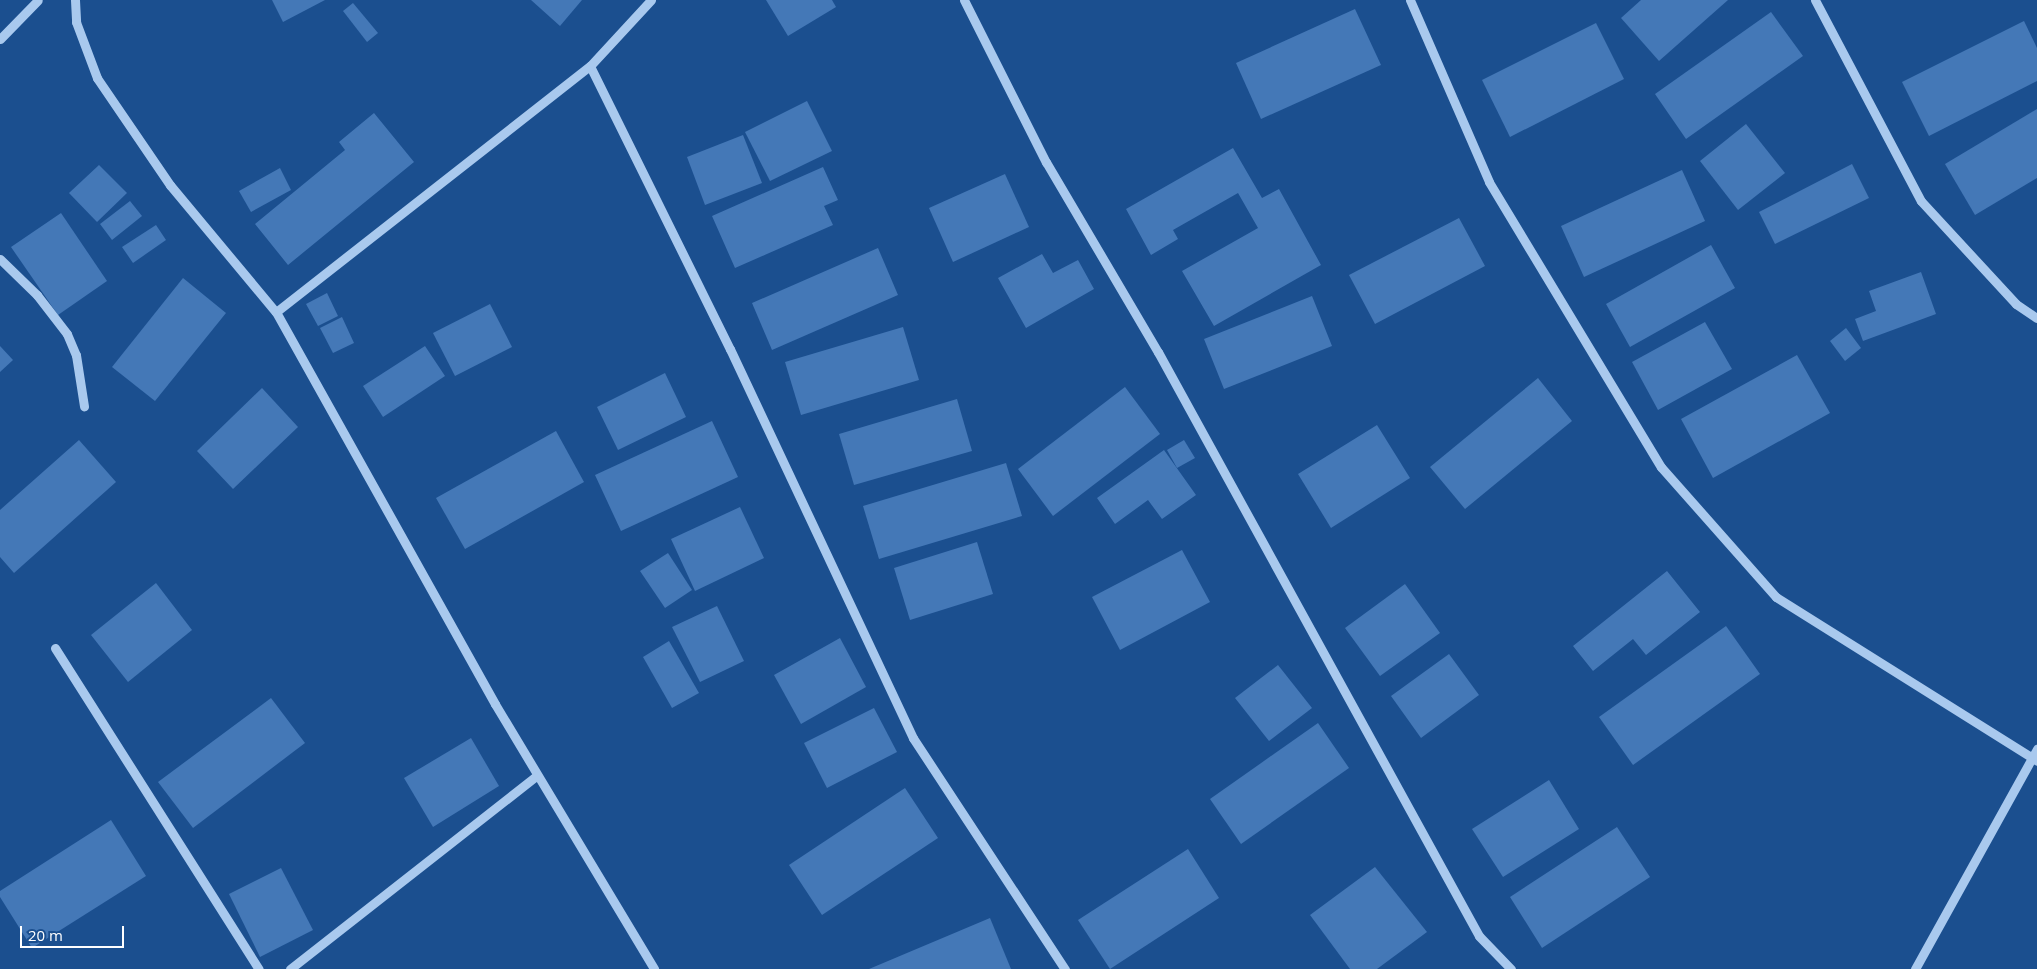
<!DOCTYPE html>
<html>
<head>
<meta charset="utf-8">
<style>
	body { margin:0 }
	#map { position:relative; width:2037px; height:969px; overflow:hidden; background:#1b4f8f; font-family:"Open Sans",sans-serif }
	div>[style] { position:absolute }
	.building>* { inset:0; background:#4478b7 }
	.minor>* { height:9px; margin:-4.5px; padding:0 4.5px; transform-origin:4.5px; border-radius:4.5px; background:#a9c9ee }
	span { translate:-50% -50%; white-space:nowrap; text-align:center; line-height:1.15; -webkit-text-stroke:4px #1b4f8f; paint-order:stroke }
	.scale { position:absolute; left:20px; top:926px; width:104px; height:22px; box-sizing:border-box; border:2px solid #fff; border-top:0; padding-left:6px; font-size:15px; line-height:18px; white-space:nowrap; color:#fff; -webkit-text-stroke:4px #1b4f8f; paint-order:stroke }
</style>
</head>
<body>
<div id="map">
	<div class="building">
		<i style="clip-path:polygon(272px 0,325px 0,283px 22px)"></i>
		<i style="clip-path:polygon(531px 0,582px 0,560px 26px)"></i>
		<i style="clip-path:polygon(766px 0,832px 0,836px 7px,788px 36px)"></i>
		<i style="clip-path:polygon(1641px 0,1728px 0,1659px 61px,1621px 18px)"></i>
		<i style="clip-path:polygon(353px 3px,378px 33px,367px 42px,343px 11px)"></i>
		<i style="clip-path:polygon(1355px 9px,1381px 65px,1261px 119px,1236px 63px)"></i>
		<i style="clip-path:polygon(1771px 12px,1803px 56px,1686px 139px,1655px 94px)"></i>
		<i style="clip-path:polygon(2024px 21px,2037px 48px,2037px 81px,1929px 136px,1902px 82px)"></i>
		<i style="clip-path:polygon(1596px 23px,1624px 79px,1510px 137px,1482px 80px)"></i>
		<i style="clip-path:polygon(807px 101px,832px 151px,770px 181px,745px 132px)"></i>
		<i style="clip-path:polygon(2037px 109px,2037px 178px,1975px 215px,1945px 164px)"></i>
		<i style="clip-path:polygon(374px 113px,414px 162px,288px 265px,255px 224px,345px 150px,339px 142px)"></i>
		<i style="clip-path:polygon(1746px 124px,1785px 173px,1738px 210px,1700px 161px)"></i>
		<i style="clip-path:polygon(743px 135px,762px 183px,705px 205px,687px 157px)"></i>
		<i style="clip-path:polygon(1233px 148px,1262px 198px,1279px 189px,1321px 265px,1214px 326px,1182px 271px,1258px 228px,1238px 193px,1173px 230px,1178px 239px,1151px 255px,1126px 209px)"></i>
		<i style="clip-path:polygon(1852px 164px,1869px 198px,1775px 244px,1759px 212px)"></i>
		<i style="clip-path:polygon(99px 165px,127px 193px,97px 222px,69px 193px)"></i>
		<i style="clip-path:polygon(823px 167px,838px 200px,824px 206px,833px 225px,735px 268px,712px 216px)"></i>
		<i style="clip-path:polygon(280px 168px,291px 190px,251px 212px,239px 191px)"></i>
		<i style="clip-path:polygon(1682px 170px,1705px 221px,1584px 277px,1561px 226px)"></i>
		<i style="clip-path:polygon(1005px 174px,1029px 227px,953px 262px,929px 208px)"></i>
		<i style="clip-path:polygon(130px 201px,142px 216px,112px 240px,100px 224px)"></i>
		<i style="clip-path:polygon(61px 213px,107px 281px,58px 315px,11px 247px)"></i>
		<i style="clip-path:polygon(1459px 218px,1485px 266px,1375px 324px,1349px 275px)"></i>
		<i style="clip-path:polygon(156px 225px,166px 240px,133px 263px,122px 247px)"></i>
		<i style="clip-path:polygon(1711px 245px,1735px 288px,1630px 347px,1606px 304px)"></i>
		<i style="clip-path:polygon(878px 248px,898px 295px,772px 350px,752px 303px)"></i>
		<i style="clip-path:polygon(1042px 254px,1053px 273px,1078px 260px,1094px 289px,1026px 328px,998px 278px)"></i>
		<i style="clip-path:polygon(1921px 272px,1936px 314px,1863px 341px,1855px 319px,1876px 311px,1869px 291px)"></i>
		<i style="clip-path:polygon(183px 278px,226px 313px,155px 401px,112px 367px)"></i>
		<i style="clip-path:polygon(327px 293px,338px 316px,318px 326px,306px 304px)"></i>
		<i style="clip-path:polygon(1312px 296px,1332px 346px,1224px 389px,1204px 339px)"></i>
		<i style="clip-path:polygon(490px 304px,512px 347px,455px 376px,433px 333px)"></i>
		<i style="clip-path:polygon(342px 317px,354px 343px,333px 353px,320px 328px)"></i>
		<i style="clip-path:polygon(1705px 322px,1732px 369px,1658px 410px,1632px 362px)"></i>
		<i style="clip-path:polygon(903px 327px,919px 380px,801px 415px,785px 362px)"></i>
		<i style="clip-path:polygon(1846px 328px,1861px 348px,1845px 361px,1830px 341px)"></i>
		<i style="clip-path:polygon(0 346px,13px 360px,0 372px)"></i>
		<i style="clip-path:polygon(425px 346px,445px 376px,383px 417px,363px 386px)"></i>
		<i style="clip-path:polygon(1797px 355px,1830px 413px,1713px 478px,1681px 419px)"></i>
		<i style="clip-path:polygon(665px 373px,686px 417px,618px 450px,597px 407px)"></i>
		<i style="clip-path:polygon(1538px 378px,1572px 421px,1465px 509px,1430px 467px)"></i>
		<i style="clip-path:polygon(1125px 387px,1160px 434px,1053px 516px,1018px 469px)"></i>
		<i style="clip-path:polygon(262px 388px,298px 427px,233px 489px,197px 451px)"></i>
		<i style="clip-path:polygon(957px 399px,972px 451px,854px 485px,839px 434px)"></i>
		<i style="clip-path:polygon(712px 421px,738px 477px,621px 531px,595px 475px)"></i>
		<i style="clip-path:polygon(1377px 425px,1410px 478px,1331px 528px,1298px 474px)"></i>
		<i style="clip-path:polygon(556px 431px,584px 482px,465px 549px,436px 498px)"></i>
		<i style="clip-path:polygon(79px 440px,116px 482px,14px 573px,0 557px,0 510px)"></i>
		<i style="clip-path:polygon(1184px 440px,1195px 458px,1177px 468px,1167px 450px)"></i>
		<i style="clip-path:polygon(1164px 450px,1196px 495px,1162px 519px,1148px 500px,1115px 524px,1097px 498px)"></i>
		<i style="clip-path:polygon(1006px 463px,1022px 516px,879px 559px,863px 506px)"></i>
		<i style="clip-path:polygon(740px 507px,764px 558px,695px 591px,671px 539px)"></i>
		<i style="clip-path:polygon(977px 542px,993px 594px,910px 620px,894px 568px)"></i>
		<i style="clip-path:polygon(1182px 550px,1210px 602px,1120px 650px,1092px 597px)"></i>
		<i style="clip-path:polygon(668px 553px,692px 590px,665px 608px,640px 571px)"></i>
		<i style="clip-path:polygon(1667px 571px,1700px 612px,1646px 655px,1633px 639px,1593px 671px,1573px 646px)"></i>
		<i style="clip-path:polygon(156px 583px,192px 630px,128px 682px,91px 635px)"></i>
		<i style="clip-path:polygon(1405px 584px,1440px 633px,1380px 676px,1345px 628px)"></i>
		<i style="clip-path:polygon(717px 606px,744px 661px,700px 682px,672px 627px)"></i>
		<i style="clip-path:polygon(1726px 626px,1760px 674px,1633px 765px,1599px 717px)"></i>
		<i style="clip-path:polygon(840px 638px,866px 687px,801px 724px,774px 675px)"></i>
		<i style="clip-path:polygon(669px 641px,699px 693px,672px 708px,643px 657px)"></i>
		<i style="clip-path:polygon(1449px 654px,1479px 695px,1421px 738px,1391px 696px)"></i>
		<i style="clip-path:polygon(1278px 665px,1312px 708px,1269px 741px,1235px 698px)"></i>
		<i style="clip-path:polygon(271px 698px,305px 743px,193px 828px,158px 782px)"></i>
		<i style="clip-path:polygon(874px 708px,897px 752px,827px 788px,804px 743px)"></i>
		<i style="clip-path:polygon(1318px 723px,1349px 768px,1241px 844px,1210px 799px)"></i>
		<i style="clip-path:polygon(471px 738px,499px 786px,433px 827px,404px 778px)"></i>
		<i style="clip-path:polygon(1549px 780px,1579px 829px,1503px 877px,1472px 829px)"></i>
		<i style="clip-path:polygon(905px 788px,938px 838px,822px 915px,789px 865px)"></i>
		<i style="clip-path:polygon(111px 820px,146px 876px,32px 948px,0 897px,0 891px)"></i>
		<i style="clip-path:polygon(1617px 827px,1650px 877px,1542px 948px,1510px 897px)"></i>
		<i style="clip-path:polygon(1188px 849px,1219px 898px,1110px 969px,1078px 920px)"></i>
		<i style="clip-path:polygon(1375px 867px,1427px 932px,1377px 969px,1350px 969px,1310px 915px)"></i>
		<i style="clip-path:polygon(281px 868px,313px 930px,260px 957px,229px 894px)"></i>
		<i style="clip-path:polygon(990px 918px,1011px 969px,869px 969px)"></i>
	</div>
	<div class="minor">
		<i style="left:75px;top:0;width:22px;rotate:87deg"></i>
		<i style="left:76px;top:22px;width:60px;rotate:69.4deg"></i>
		<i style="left:97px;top:78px;width:130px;rotate:55.7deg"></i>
		<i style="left:170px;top:185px;width:165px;rotate:50.2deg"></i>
		<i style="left:276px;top:312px;width:449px;rotate:60.8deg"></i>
		<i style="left:495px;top:704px;width:309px;rotate:59deg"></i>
		<i style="left:964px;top:0;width:182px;rotate:63.2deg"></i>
		<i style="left:1046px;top:162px;width:221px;rotate:59.5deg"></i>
		<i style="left:1158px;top:352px;width:666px;rotate:61.2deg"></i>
		<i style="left:1479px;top:936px;width:46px;rotate:45.9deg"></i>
		<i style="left:1410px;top:0;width:198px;rotate:66.5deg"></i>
		<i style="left:1489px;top:182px;width:333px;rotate:58.9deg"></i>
		<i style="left:1661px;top:467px;width:174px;rotate:48.5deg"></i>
		<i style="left:1776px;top:597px;width:308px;rotate:32.1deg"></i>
		<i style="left:1815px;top:0;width:227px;rotate:62.2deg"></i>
		<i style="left:1921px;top:201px;width:140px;rotate:47.3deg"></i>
		<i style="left:2016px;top:304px;width:25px;rotate:34deg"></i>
		<i style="left:0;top:39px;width:54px;rotate:-45.7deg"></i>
		<i style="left:590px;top:66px;width:316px;rotate:63.7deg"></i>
		<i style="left:730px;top:349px;width:430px;rotate:64.8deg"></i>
		<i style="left:913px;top:738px;width:277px;rotate:56.7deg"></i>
		<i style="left:0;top:259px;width:52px;rotate:44.2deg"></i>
		<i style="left:37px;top:295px;width:49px;rotate:52.4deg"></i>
		<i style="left:67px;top:334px;width:23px;rotate:67deg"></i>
		<i style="left:76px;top:355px;width:52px;rotate:81.1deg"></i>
		<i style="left:276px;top:312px;width:399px;rotate:-38.1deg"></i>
		<i style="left:590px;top:66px;width:90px;rotate:-47.3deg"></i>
		<i style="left:55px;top:648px;width:380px;rotate:57.6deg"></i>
		<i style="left:290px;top:969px;width:314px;rotate:-38.1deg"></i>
		<i style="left:1915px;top:969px;width:252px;rotate:-61deg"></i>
	</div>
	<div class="scale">20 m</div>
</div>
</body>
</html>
